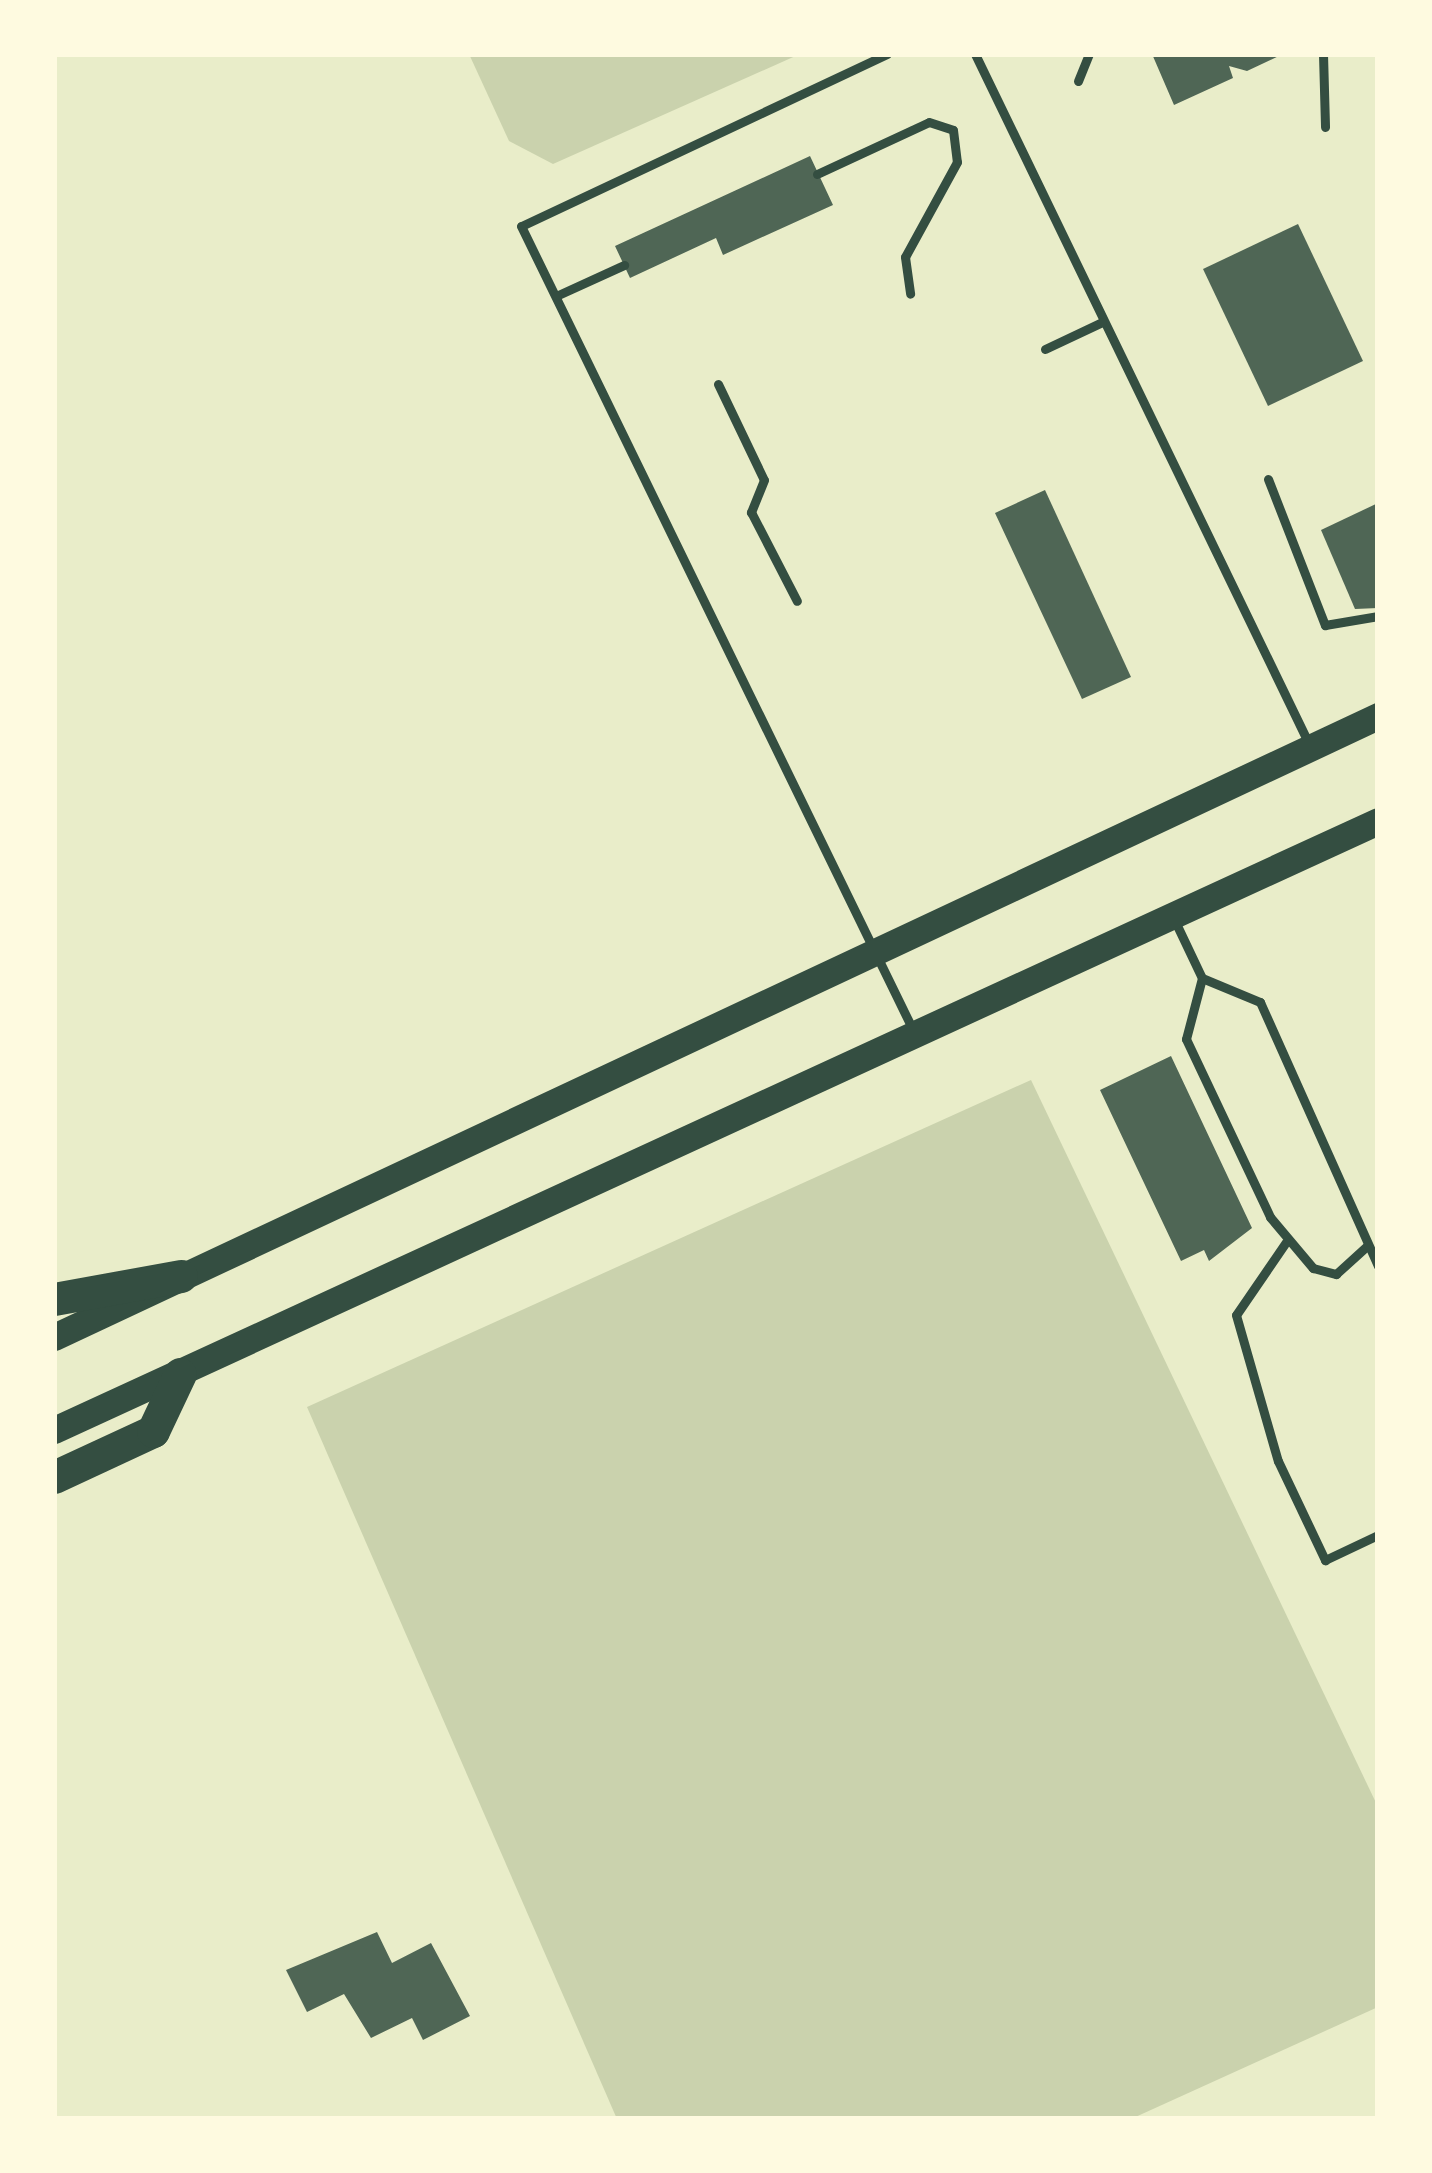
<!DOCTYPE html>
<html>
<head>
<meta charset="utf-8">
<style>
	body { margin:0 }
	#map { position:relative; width:1432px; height:2173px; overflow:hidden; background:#e9edc9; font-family:"Playfair Display",serif }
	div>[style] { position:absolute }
	.green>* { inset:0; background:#cad2ad }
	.building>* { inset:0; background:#4f6655 }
	.service>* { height:9px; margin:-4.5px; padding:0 4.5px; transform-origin:4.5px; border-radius:4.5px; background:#344e41 }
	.primary>* { height:27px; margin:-13.5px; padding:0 13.5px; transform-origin:13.5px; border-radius:13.5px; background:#344e41 }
	.motorway>* { height:33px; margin:-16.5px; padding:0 16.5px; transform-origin:16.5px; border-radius:16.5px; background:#344e41 }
	span { translate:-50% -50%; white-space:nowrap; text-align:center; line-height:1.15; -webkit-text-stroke:10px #fefae0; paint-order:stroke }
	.frame { position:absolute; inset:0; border:57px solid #fefae0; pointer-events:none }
</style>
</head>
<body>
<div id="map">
	<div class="green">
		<i style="clip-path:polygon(469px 54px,800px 54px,553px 164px,509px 141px)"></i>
		<i style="clip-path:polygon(1031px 1080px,1378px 1807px,1378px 2007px,1131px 2119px,617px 2119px,307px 1407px)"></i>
	</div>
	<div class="building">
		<i style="clip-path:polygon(1152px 54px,1283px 54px,1247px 71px,1229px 66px,1233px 78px,1174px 105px)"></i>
		<i style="clip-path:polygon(810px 156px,833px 205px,723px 255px,716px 238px,630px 278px,615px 246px)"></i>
		<i style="clip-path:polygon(1298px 224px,1363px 361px,1268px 406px,1203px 269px)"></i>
		<i style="clip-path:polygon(1045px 490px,1131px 677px,1082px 699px,995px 513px)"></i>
		<i style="clip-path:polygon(1378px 503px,1378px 608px,1355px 609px,1321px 530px)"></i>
		<i style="clip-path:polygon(1171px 1056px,1252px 1228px,1209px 1261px,1204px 1250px,1181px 1261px,1100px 1090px)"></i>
		<i style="clip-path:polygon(377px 1932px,392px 1963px,431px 1943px,470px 2016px,423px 2040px,412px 2018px,371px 2038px,344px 1994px,307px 2012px,286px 1970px)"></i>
	</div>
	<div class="service">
		<i style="left:887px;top:54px;width:404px;rotate:154.8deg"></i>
		<i style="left:521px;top:226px;width:894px;rotate:64.01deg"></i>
		<i style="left:975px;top:54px;width:769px;rotate:64.17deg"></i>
		<i style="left:1323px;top:54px;width:73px;rotate:88.4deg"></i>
		<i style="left:1078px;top:81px;width:29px;rotate:-68deg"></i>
		<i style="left:817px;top:174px;width:123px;rotate:-24.9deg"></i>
		<i style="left:929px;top:122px;width:25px;rotate:18deg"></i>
		<i style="left:953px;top:130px;width:32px;rotate:83deg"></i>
		<i style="left:957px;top:162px;width:108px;rotate:118.7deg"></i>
		<i style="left:905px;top:257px;width:37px;rotate:82deg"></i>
		<i style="left:556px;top:296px;width:75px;rotate:-24.5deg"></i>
		<i style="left:1045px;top:349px;width:63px;rotate:-25.3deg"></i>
		<i style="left:718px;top:384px;width:106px;rotate:64.4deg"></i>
		<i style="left:764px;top:480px;width:35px;rotate:112deg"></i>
		<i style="left:751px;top:512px;width:100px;rotate:62.7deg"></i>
		<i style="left:1268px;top:479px;width:157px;rotate:68.7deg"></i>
		<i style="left:1325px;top:625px;width:54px;rotate:-9.6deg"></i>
		<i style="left:1173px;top:917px;width:68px;rotate:64.6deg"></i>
		<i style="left:1202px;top:978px;width:63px;rotate:104.7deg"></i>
		<i style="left:1186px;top:1039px;width:197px;rotate:64.7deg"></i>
		<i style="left:1270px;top:1217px;width:67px;rotate:49.9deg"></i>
		<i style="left:1313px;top:1268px;width:24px;rotate:15deg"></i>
		<i style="left:1336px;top:1274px;width:43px;rotate:-42.2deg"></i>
		<i style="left:1202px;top:978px;width:63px;rotate:22.5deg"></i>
		<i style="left:1260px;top:1002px;width:289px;rotate:65.9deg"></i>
		<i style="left:1286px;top:1242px;width:88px;rotate:124.4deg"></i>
		<i style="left:1236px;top:1315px;width:152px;rotate:74deg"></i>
		<i style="left:1278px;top:1461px;width:110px;rotate:64.6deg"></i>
		<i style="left:1325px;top:1560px;width:59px;rotate:-25.3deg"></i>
	</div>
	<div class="primary">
		<i style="left:54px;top:1337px;width:1462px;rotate:-25.13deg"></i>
		<i style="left:54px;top:1430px;width:1457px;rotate:-24.7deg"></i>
	</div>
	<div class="motorway">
		<i style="left:54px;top:1299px;width:129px;rotate:-10.3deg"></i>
		<i style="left:54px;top:1477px;width:109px;rotate:-24.9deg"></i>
		<i style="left:153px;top:1431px;width:63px;rotate:-64.7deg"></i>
	</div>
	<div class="frame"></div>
</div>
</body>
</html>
